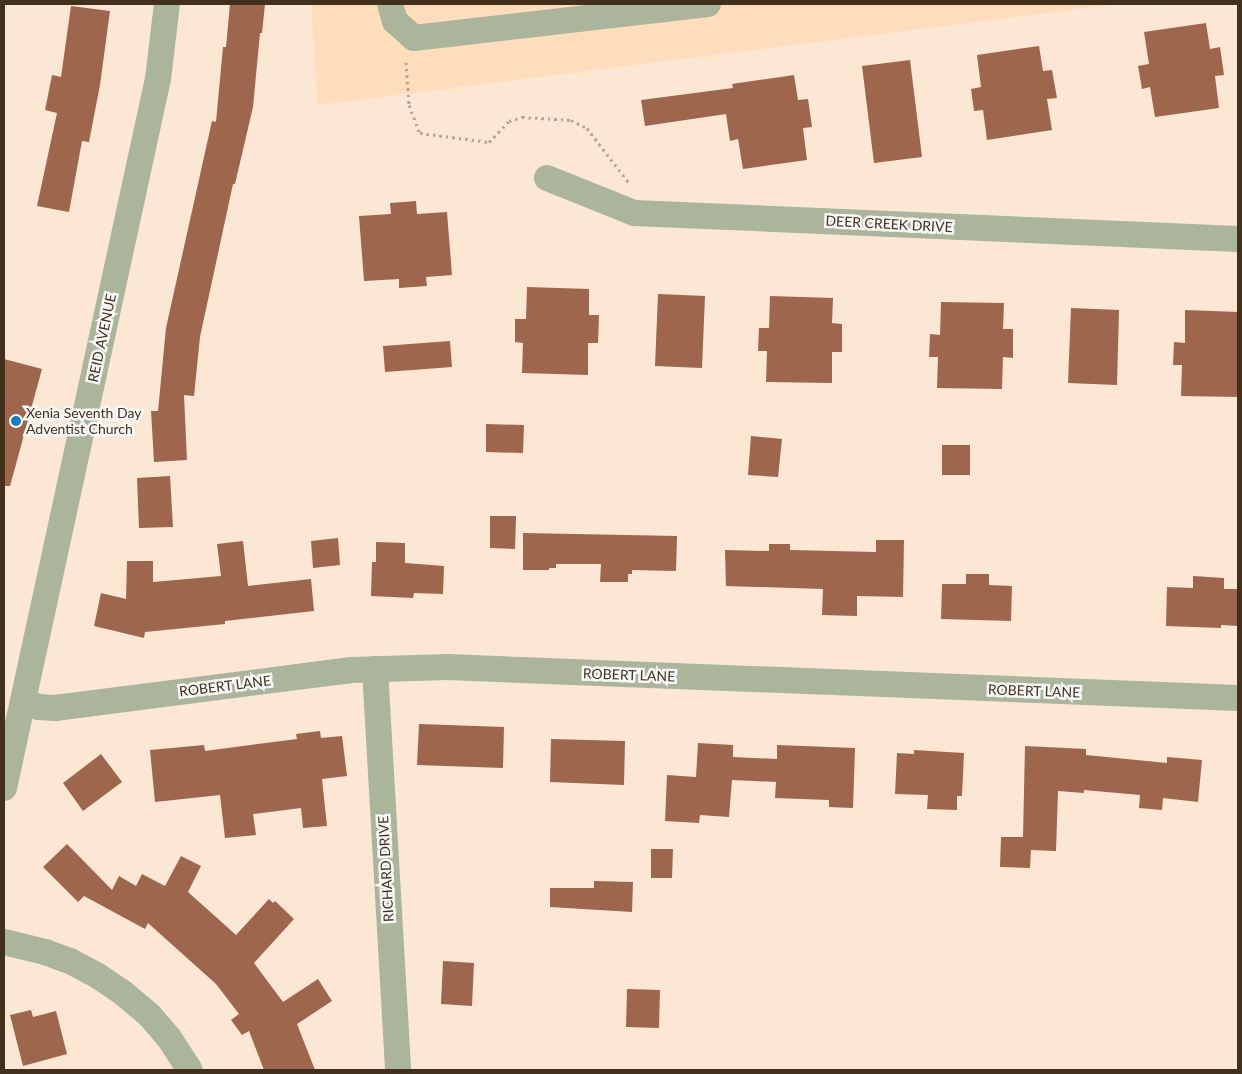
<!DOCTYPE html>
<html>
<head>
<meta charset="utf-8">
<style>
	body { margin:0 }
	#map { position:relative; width:1242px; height:1074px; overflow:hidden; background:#fbe7d4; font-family:Lato,sans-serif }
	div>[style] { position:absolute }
	.built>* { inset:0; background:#feddbd }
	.building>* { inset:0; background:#9e664c }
	.path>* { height:3px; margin-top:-1.5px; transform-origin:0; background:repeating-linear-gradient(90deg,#b8a491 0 2.5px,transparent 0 6.5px) }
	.minor>* { height:26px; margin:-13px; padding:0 13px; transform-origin:13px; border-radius:13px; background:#aab59c }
	.dots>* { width:14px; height:14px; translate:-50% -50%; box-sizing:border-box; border:2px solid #f8f8f8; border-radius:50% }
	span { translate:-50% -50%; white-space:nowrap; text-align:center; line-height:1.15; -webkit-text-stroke:5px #f8f8f8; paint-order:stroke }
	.street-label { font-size:14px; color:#42301c }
	.poi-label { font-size:14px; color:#42301c }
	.left { translate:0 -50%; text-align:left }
	.frame { position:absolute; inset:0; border:5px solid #42301c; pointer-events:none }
</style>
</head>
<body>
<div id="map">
	<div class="built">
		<i style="clip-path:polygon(311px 4px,1118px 4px,318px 105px)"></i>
	</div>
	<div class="building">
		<i style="clip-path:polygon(230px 4px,265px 4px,262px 33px,260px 33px,253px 107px,235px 184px,233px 184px,200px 337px,194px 396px,184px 395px,187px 460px,154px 462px,151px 411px,158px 411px,166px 328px,212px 121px,216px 122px,223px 47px,226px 47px)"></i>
		<i style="clip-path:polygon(71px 6px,110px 11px,100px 85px,89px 142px,82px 141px,69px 212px,37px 206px,57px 113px,45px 110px,52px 75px,61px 77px)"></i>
		<i style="clip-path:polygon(1206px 23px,1210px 49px,1220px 47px,1224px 75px,1215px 76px,1219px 108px,1155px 117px,1150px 87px,1142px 89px,1138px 66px,1149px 64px,1144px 32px)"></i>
		<i style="clip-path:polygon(1039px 46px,1043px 71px,1052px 70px,1057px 98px,1047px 99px,1052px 130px,987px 140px,983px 110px,974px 111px,971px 89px,981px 87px,977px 55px)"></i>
		<i style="clip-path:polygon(910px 60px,922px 157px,874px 163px,862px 66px)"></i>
		<i style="clip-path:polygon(794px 75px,798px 100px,808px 99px,812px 127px,803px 128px,807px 160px,743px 169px,738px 139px,730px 141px,726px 114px,645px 126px,641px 100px,733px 88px,732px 84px)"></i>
		<i style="clip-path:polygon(416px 201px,417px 214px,447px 212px,452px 275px,426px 277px,427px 286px,399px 288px,399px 279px,364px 281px,359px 216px,391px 214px,390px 203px)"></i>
		<i style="clip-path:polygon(527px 287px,589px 289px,589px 315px,599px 315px,598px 343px,588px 343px,588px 375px,522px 373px,523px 343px,515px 342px,515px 319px,526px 319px)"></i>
		<i style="clip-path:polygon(658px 294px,705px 296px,702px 368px,655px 366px)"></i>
		<i style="clip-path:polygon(770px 296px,833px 298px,832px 323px,842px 324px,842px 352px,832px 352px,832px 383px,766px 382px,767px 351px,758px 351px,759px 328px,769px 328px)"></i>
		<i style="clip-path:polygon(941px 302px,1004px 303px,1003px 329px,1013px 329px,1013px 358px,1003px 357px,1002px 389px,937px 388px,938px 357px,929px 357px,930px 334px,940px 335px)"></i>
		<i style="clip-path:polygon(1071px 308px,1119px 310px,1117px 385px,1068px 383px)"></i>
		<i style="clip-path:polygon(1185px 310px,1238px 312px,1238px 397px,1181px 396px,1182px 365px,1173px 365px,1174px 342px,1185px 343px)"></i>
		<i style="clip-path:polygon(450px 341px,452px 367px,385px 372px,383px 346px)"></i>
		<i style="clip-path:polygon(4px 359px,42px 369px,10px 486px,4px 486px)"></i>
		<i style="clip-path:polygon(486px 424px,524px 425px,523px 453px,486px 452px)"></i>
		<i style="clip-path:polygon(751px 436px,782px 439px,778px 477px,748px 475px)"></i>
		<i style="clip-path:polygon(942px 445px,970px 445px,970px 475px,942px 475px)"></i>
		<i style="clip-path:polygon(170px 476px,173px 527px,139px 528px,137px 478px)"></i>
		<i style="clip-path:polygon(490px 516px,516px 516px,515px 549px,490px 548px)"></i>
		<i style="clip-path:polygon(523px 533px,677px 536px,676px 571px,632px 570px,632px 574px,628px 574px,628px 582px,600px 582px,601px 564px,556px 564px,556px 568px,549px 568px,549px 570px,523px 570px)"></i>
		<i style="clip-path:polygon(338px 538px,340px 565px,313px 568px,311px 541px)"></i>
		<i style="clip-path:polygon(876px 540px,904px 540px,903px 597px,857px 596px,857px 616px,822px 615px,823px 589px,726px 586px,725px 550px,769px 551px,769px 544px,790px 544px,790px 550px,876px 552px)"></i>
		<i style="clip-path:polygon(243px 541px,248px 586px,311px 579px,314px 611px,225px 621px,225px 624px,145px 632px,144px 638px,94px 626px,101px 593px,126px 599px,127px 561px,153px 561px,153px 582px,221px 576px,217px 544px)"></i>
		<i style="clip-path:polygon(376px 542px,405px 543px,405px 563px,444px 566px,443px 594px,414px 593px,413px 598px,371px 596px,372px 562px,376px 562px)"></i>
		<i style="clip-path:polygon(966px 574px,989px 574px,989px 585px,1012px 586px,1011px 621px,941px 619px,942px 584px,966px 584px)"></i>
		<i style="clip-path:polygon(1193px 576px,1224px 578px,1224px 589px,1238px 589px,1238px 626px,1221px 625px,1221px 628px,1166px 626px,1167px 587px,1193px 588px)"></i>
		<i style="clip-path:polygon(419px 724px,504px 727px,503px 768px,417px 765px)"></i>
		<i style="clip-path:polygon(320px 731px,321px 738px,342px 736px,347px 776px,322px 779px,327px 826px,303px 828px,301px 808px,253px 814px,256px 835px,225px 838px,220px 795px,155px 802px,150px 750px,204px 745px,205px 751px,297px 739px,296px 734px)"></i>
		<i style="clip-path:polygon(551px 739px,625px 741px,624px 785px,550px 782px)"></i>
		<i style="clip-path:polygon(698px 743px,733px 745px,733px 757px,777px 759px,777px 745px,855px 748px,853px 808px,829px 807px,829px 800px,775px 798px,776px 782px,732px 780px,729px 817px,700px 815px,699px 823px,665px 821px,667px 775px,696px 777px)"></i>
		<i style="clip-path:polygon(1025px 746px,1086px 749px,1086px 755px,1167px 763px,1167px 757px,1202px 760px,1198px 802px,1163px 798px,1162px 810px,1139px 808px,1140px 795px,1084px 790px,1084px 793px,1058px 791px,1056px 851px,1031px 850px,1030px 868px,1000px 867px,1001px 837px,1023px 837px)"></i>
		<i style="clip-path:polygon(914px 750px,964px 753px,962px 796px,957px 796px,957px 810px,927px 809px,928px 795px,895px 794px,897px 753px,914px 754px)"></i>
		<i style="clip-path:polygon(101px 754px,122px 782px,83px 811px,63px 783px)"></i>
		<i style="clip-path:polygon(67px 844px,112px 890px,119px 876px,136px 886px,142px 874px,165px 886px,181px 856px,201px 866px,188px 892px,236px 935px,269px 899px,273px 903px,275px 901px,294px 919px,254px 963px,283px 1002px,318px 979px,332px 1001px,297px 1024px,315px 1070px,264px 1070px,249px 1031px,242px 1035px,231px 1020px,239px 1014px,216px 984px,148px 923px,145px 929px,84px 896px,78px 902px,43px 867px)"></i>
		<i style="clip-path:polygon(651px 849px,673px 849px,672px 878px,651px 878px)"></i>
		<i style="clip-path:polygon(594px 881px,633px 882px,632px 912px,550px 907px,550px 888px,594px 888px)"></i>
		<i style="clip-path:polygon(443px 961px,474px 963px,472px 1006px,441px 1004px)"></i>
		<i style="clip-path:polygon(627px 989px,660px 990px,659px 1028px,626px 1027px)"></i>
		<i style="clip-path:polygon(31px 1010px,33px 1017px,56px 1011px,67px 1054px,23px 1066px,10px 1015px)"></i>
	</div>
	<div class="path">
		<i style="left:406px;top:62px;width:43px;rotate:86deg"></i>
		<i style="left:409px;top:105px;width:30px;rotate:69deg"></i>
		<i style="left:420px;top:133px;width:70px;rotate:7.4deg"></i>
		<i style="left:489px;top:142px;width:29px;rotate:-46deg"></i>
		<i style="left:509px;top:121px;width:14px;rotate:-17deg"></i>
		<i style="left:522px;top:117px;width:49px;rotate:3.5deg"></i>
		<i style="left:571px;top:120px;width:18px;rotate:27deg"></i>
		<i style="left:587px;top:128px;width:69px;rotate:52.6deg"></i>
	</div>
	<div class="minor">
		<i style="left:390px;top:4px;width:18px;rotate:74deg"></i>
		<i style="left:395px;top:21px;width:25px;rotate:42deg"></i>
		<i style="left:414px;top:38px;width:296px;rotate:-6.6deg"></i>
		<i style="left:547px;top:178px;width:94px;rotate:21.9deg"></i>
		<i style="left:634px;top:213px;width:605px;rotate:2.46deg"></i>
		<i style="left:375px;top:669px;width:402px;rotate:86.7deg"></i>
		<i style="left:23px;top:701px;width:17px;rotate:21deg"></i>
		<i style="left:39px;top:707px;width:16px;rotate:4deg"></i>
		<i style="left:55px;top:708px;width:299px;rotate:-7.3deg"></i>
		<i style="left:352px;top:670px;width:95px;rotate:-1.8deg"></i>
		<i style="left:447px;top:667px;width:792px;rotate:2.24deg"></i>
		<i style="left:4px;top:788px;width:726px;rotate:-77.75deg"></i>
		<i style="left:158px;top:79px;width:76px;rotate:-83.2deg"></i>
		<i style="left:4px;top:942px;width:42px;rotate:13.7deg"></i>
		<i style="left:45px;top:952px;width:27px;rotate:20deg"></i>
		<i style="left:70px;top:961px;width:32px;rotate:28deg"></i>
		<i style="left:98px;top:976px;width:30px;rotate:34deg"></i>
		<i style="left:123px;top:993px;width:35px;rotate:40deg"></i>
		<i style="left:150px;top:1016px;width:29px;rotate:49deg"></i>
		<i style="left:169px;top:1038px;width:38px;rotate:57deg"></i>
	</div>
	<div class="dots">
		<i style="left:16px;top:421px;background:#0f7fc8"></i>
	</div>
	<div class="street-label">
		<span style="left:889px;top:224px;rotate:3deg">DEER CREEK DRIVE</span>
		<span style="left:102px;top:338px;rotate:-78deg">REID AVENUE</span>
		<span style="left:629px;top:675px;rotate:2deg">ROBERT LANE</span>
		<span style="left:225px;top:686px;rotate:-7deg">ROBERT LANE</span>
		<span style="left:1034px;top:691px;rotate:2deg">ROBERT LANE</span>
		<span style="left:386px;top:869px;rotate:-93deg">RICHARD DRIVE</span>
	</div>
	<div class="poi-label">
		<span class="left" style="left:26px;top:421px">Xenia Seventh Day<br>Adventist Church</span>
	</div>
	<div class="frame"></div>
</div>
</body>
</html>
